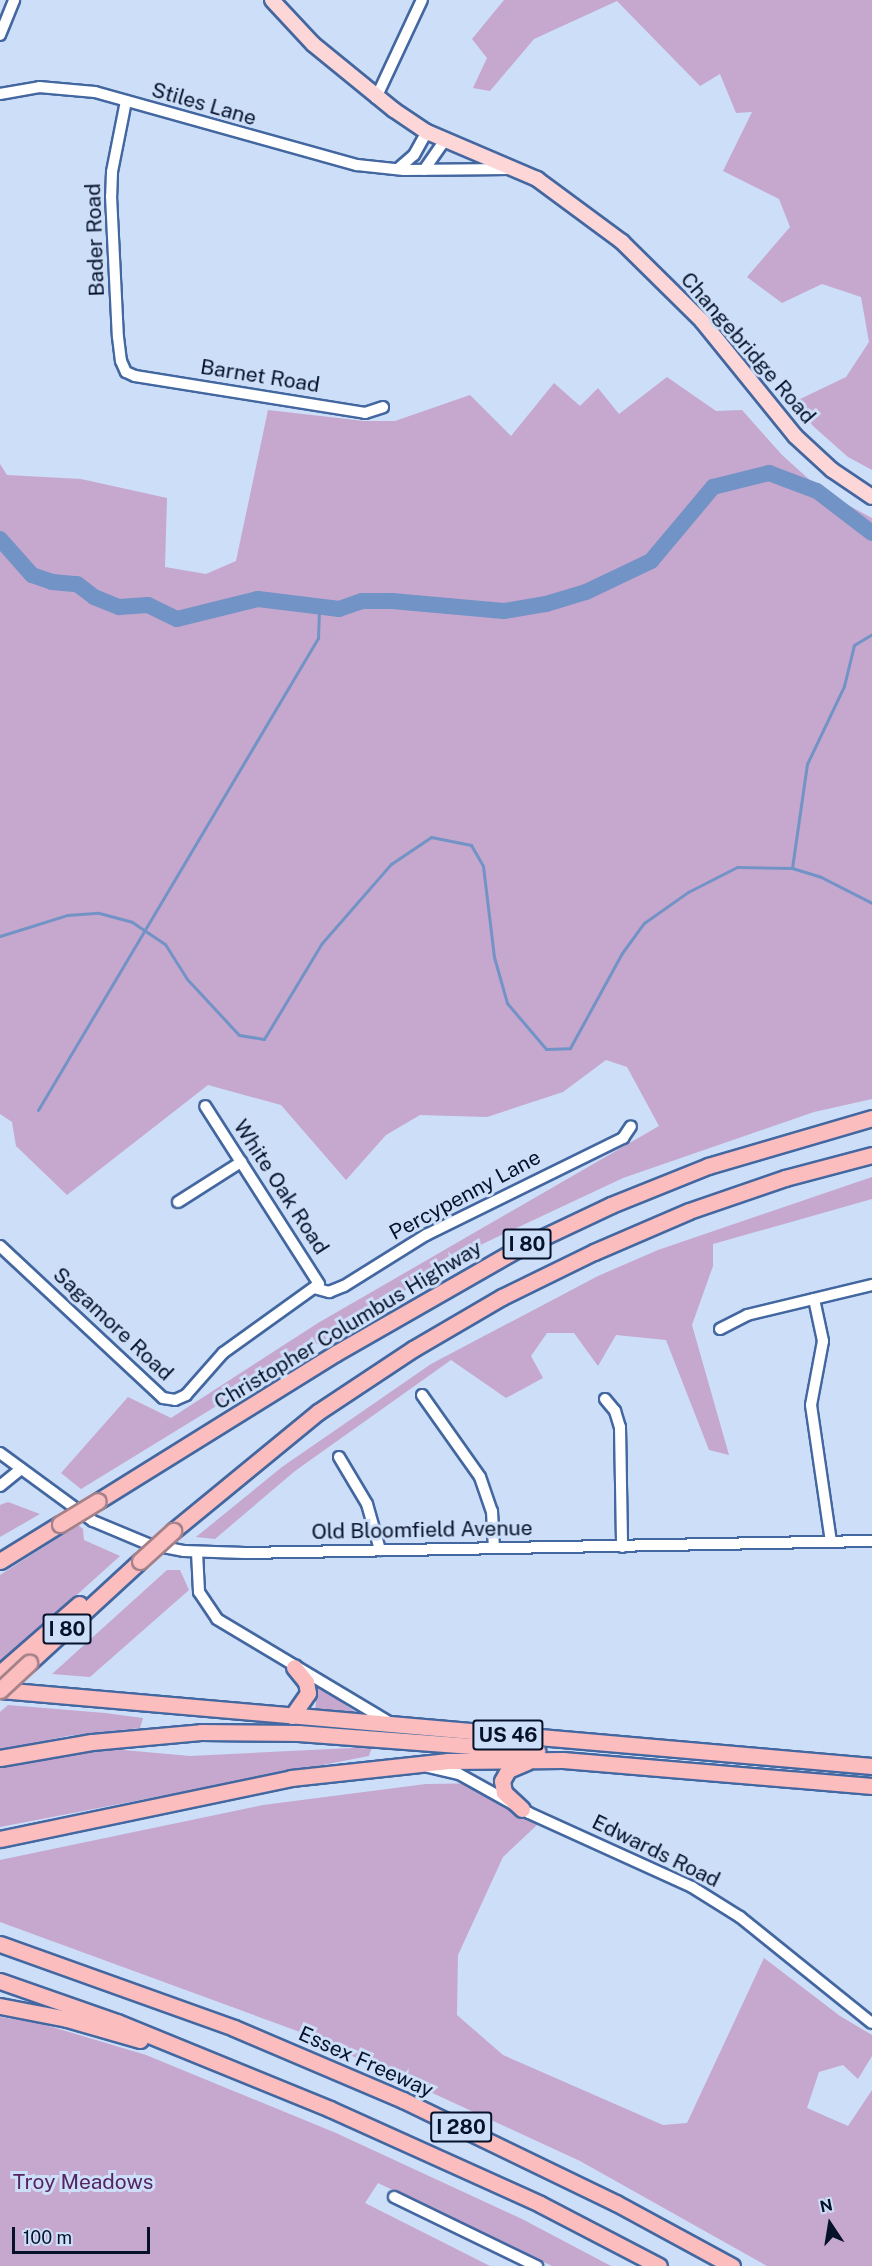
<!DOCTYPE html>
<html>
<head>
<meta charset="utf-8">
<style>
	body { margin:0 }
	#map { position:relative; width:872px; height:2266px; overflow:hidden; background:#cddef8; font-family:"Public Sans",sans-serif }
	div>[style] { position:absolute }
	.green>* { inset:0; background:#c6a7ce }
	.stream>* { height:3px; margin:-1.5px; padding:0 1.5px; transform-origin:1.5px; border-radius:1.5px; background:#7293c5 }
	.river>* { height:16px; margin:-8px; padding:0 8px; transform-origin:8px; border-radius:8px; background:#7293c5 }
	.roads { filter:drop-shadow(2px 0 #4367a0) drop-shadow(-2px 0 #4367a0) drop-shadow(0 2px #4367a0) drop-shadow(0 -2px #4367a0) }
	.minor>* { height:10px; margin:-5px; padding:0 5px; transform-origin:5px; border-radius:5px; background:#fff }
	.major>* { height:14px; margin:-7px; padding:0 7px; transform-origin:7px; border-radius:7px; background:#fdd7d7 }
	.highway>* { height:15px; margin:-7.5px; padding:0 7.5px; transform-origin:7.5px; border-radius:7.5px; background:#fbbdbd }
	.bridges { filter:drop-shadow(2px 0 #a58189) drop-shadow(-2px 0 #a58189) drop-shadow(0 2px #a58189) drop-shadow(0 -2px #a58189) }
	.highway-bridge>* { height:15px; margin:-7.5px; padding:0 7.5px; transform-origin:7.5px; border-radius:7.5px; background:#fbbdbd }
	span { translate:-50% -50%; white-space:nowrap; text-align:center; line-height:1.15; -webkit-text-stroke:6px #cddef8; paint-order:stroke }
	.shield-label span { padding:2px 4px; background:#cddef8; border:2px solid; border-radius:4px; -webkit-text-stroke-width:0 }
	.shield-label { font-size:20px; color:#051229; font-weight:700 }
	.street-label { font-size:21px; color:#051229 }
	.park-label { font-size:21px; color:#552461 }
	.north { position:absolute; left:800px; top:2194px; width:60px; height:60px; -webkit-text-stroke:4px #cddef8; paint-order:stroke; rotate:348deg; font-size:16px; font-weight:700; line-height:24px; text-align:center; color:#051229 }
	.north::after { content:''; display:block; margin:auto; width:21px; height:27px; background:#051229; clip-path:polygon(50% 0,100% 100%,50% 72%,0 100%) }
	.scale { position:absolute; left:12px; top:2227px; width:138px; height:27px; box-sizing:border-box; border:3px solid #051229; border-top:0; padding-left:8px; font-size:18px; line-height:21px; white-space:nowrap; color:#051229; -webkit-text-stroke:4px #cddef8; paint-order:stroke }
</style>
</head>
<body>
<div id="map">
	<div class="green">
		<i style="clip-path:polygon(504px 0,872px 0,872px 470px,848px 457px,813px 426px,794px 402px,846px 377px,869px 342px,861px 297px,822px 284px,782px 303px,747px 277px,790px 227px,779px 199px,723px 171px,752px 112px,736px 113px,720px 74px,700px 86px,617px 1px,534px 39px,490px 91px,473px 88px,487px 58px,472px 39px)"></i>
		<i style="clip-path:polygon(667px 377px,716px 411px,742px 410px,782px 455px,822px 491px,872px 518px,872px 1099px,814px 1112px,623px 1178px,476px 1247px,81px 1489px,61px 1473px,128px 1397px,171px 1418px,318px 1323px,659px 1126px,627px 1067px,606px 1060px,563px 1092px,487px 1117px,420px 1115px,386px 1135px,346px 1180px,281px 1105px,208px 1085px,67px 1195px,16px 1146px,12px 1122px,0 1114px,0 464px,7px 475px,81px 479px,167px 498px,165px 567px,206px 574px,236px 561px,268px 410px,364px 421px,395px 421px,470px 395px,511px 436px,554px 383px,580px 406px,598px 388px,619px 414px)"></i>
		<i style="clip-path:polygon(872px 1177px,872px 1199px,713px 1244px,713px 1266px,692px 1325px,729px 1455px,709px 1450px,666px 1340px,616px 1335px,598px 1366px,574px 1333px,547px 1333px,531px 1356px,543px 1378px,506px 1398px,451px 1360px,295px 1471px,215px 1539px,196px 1537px,282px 1467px,431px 1364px,598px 1276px,658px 1250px)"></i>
		<i style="clip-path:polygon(8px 1502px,40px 1514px,0 1537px,0 1505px)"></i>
		<i style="clip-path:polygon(78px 1525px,83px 1529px,84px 1540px,120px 1556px,0 1664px,0 1575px)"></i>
		<i style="clip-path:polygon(167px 1570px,180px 1570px,189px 1590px,90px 1677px,52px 1674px)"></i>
		<i style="clip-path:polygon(318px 1686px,354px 1711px,354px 1713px,315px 1710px)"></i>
		<i style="clip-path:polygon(8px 1705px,105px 1713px,143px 1718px,140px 1728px,67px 1736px,0 1751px,0 1712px)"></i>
		<i style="clip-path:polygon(372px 1747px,369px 1756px,0 1827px,0 1766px,101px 1748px,190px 1756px)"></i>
		<i style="clip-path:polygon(492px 1783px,488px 1796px,538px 1824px,503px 1857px,458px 1955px,457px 2015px,503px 2055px,663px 2125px,687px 2123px,764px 1958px,840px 2016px,872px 2035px,872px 2056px,858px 2079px,843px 2065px,819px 2072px,807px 2108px,848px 2126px,872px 2090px,872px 2266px,767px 2266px,580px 2161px,300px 2032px,0 1922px,0 1860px,263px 1805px,426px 1784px)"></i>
		<i style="clip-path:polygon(0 2017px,39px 2023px,146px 2055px,336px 2133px,522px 2219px,611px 2266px,552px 2266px,378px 2183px,365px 2203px,490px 2266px,0 2266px)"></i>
	</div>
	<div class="stream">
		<i style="left:792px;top:868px;width:105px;rotate:-81.8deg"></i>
		<i style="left:807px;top:764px;width:86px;rotate:-64.6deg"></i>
		<i style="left:844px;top:686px;width:42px;rotate:-76.3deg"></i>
		<i style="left:854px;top:645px;width:21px;rotate:-31deg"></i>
		<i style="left:0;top:936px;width:70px;rotate:-17.4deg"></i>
		<i style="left:67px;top:915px;width:32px;rotate:-4deg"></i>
		<i style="left:99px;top:913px;width:34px;rotate:15deg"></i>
		<i style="left:132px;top:922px;width:40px;rotate:34deg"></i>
		<i style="left:165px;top:944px;width:41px;rotate:57.8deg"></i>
		<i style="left:187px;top:979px;width:76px;rotate:47.1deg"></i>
		<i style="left:239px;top:1035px;width:25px;rotate:9deg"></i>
		<i style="left:264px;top:1039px;width:112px;rotate:-58.9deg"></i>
		<i style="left:322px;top:943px;width:105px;rotate:-48.9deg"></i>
		<i style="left:391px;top:864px;width:48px;rotate:-34deg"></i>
		<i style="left:431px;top:837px;width:41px;rotate:11.3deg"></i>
		<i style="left:471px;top:845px;width:24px;rotate:60deg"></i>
		<i style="left:483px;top:866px;width:92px;rotate:83.1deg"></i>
		<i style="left:494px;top:957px;width:48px;rotate:74.2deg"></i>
		<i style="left:507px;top:1003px;width:60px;rotate:49.7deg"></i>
		<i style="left:546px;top:1049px;width:24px;rotate:-2deg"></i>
		<i style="left:570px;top:1048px;width:108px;rotate:-61.3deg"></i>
		<i style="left:622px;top:953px;width:37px;rotate:-54deg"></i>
		<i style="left:644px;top:923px;width:54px;rotate:-35.2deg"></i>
		<i style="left:688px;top:892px;width:55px;rotate:-27deg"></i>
		<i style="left:737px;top:867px;width:55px;rotate:1deg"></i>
		<i style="left:792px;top:868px;width:30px;rotate:17deg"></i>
		<i style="left:821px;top:877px;width:57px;rotate:27deg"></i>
		<i style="left:38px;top:1110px;width:549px;rotate:-59.32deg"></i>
		<i style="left:318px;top:638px;width:30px;rotate:-88deg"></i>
	</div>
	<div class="river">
		<i style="left:0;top:539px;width:48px;rotate:48.4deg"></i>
		<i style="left:32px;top:575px;width:21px;rotate:19deg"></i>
		<i style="left:52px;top:582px;width:25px;rotate:5deg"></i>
		<i style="left:77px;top:584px;width:21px;rotate:37deg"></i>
		<i style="left:94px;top:597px;width:27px;rotate:22deg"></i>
		<i style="left:119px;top:607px;width:29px;rotate:-4deg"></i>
		<i style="left:148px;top:605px;width:32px;rotate:26deg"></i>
		<i style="left:177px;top:619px;width:83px;rotate:-13.9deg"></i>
		<i style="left:258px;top:599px;width:82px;rotate:7deg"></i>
		<i style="left:339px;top:609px;width:24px;rotate:-19deg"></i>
		<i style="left:362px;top:601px;width:30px"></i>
		<i style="left:392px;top:601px;width:112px;rotate:5.1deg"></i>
		<i style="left:504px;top:611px;width:43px;rotate:-9.5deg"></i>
		<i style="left:546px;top:604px;width:42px;rotate:-16.7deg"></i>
		<i style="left:586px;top:592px;width:72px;rotate:-25.5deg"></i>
		<i style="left:651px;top:561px;width:97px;rotate:-50deg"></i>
		<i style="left:713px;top:487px;width:58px;rotate:-14deg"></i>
		<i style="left:769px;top:473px;width:51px;rotate:20.6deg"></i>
		<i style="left:817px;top:491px;width:69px;rotate:37.4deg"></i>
	</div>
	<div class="roads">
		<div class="minor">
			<i style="left:0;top:35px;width:38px;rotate:-68deg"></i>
			<i style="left:0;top:94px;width:40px;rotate:-10deg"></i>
			<i style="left:39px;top:87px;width:56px;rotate:5.1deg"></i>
			<i style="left:95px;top:92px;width:272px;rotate:15.6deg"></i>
			<i style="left:357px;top:165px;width:47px;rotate:6.1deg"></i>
			<i style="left:404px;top:170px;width:105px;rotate:-0.5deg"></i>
			<i style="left:376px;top:98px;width:108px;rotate:-64.9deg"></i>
			<i style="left:126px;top:101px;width:72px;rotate:101.2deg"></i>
			<i style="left:112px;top:172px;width:24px;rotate:92deg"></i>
			<i style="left:111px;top:196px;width:141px;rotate:87.2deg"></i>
			<i style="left:118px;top:337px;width:24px;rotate:83deg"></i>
			<i style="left:121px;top:361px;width:12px;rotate:66deg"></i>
			<i style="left:126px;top:372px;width:10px;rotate:24deg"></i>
			<i style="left:135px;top:376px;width:233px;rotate:9.1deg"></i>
			<i style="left:365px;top:413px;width:19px;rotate:-18deg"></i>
			<i style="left:400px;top:167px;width:18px;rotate:-41deg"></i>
			<i style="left:414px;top:155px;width:26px;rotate:-61deg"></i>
			<i style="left:424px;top:170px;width:37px;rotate:-55deg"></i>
			<i style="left:178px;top:1202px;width:75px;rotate:-32.4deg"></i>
			<i style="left:0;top:1246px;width:223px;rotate:43deg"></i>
			<i style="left:163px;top:1398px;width:12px;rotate:9deg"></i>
			<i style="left:175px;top:1400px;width:12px;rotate:-24deg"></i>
			<i style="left:186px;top:1395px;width:56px;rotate:-48.6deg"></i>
			<i style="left:223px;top:1353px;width:118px;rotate:-35.7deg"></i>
			<i style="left:319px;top:1284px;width:211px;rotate:-122.6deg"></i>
			<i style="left:314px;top:1288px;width:16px;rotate:15deg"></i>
			<i style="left:329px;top:1292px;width:16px;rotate:-22deg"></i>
			<i style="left:344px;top:1286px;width:97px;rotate:-31.9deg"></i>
			<i style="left:426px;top:1235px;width:220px;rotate:-26.2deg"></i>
			<i style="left:623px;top:1138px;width:14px;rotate:-56deg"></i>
			<i style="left:814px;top:1299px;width:43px;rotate:77.9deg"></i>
			<i style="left:823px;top:1341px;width:65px;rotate:100.6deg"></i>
			<i style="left:811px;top:1405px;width:138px;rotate:81.7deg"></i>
			<i style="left:720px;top:1329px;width:30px;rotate:-27deg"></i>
			<i style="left:747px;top:1315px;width:129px;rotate:-13.5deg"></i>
			<i style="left:422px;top:1395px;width:100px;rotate:54.7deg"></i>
			<i style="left:480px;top:1477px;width:36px;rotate:71deg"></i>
			<i style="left:492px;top:1511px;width:37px;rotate:87deg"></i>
			<i style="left:605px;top:1399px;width:16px;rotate:50deg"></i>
			<i style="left:615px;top:1411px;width:17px;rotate:73deg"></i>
			<i style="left:620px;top:1427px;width:120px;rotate:89deg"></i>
			<i style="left:0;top:1453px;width:115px;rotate:36.2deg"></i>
			<i style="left:93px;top:1521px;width:60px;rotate:22.7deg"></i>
			<i style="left:148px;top:1544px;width:37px;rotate:11deg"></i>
			<i style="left:184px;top:1551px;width:61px;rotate:1.9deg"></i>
			<i style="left:245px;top:1553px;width:627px;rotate:-1.1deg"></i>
			<i style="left:339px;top:1457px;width:55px;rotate:59.2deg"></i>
			<i style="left:367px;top:1504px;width:48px;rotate:74.2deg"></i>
			<i style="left:0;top:1486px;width:27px;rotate:-39deg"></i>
			<i style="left:197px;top:1552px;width:40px;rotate:87.1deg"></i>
			<i style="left:199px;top:1592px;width:32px;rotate:56deg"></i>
			<i style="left:217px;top:1619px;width:197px;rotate:30.9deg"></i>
			<i style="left:428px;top:1767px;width:32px;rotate:13deg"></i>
			<i style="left:459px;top:1774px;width:80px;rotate:29.1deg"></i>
			<i style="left:529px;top:1813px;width:179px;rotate:24.4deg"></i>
			<i style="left:692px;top:1887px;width:57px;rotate:32deg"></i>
			<i style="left:740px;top:1917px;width:169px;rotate:38.8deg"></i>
			<i style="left:394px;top:2197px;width:159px;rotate:25.8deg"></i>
		</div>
		<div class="major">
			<i style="left:272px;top:0;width:60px;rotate:47deg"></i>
			<i style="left:313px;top:44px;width:104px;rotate:39.2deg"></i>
			<i style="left:394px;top:110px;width:40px;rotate:34deg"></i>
			<i style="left:427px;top:132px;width:120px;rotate:23.1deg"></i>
			<i style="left:537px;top:179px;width:106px;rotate:36.5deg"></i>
			<i style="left:622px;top:242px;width:112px;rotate:44.6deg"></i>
			<i style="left:702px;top:321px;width:148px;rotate:51deg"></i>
			<i style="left:795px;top:436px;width:50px;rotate:42.6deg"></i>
			<i style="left:832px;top:470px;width:48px;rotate:34deg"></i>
		</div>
		<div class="highway">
			<i style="left:98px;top:1501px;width:280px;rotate:-31.9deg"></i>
			<i style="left:336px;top:1353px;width:207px;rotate:-29.8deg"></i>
			<i style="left:516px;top:1250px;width:105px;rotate:-25.3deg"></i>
			<i style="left:611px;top:1205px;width:105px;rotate:-21.9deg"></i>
			<i style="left:708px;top:1166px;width:171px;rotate:-16.3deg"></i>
			<i style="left:173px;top:1531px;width:188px;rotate:-39.4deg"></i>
			<i style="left:318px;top:1412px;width:114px;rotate:-33.6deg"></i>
			<i style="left:413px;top:1349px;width:103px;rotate:-30.3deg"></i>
			<i style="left:502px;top:1297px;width:102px;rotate:-26.1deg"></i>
			<i style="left:594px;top:1252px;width:103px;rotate:-23.3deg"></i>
			<i style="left:689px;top:1211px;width:102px;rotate:-19deg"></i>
			<i style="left:785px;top:1178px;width:90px;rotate:-14.8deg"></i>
			<i style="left:0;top:1561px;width:70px;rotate:-31.7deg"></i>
			<i style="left:29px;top:1663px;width:151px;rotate:-42.6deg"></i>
			<i style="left:0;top:1673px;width:105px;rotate:-41.1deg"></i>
			<i style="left:0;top:1690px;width:875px;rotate:4.98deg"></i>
			<i style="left:292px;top:1716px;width:28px;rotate:-55deg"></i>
			<i style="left:308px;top:1693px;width:11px;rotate:-100deg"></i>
			<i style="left:306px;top:1682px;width:19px;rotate:-129deg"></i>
			<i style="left:0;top:1758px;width:93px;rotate:-9.9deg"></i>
			<i style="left:92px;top:1742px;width:109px;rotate:-5.2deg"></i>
			<i style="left:201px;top:1732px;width:98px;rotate:0.6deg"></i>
			<i style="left:299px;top:1733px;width:239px;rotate:4.3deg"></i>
			<i style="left:522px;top:1809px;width:25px;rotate:-137deg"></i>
			<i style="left:504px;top:1792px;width:11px;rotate:-100deg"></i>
			<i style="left:502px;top:1781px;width:13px;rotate:-61deg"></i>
			<i style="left:508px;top:1770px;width:21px;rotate:-23deg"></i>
			<i style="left:0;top:1839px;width:297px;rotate:-11.8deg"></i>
			<i style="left:291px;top:1778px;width:158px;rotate:-6.2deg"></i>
			<i style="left:448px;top:1761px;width:115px;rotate:-0.5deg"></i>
			<i style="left:563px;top:1760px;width:310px;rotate:4.8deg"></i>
			<i style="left:0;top:1944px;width:249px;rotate:19.7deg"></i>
			<i style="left:234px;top:2028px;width:184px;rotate:23.1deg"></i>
			<i style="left:403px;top:2100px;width:237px;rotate:25.8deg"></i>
			<i style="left:616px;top:2203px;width:132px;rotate:28.5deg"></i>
			<i style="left:0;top:1981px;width:124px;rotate:19.3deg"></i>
			<i style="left:117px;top:2022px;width:230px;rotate:22.2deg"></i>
			<i style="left:330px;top:2109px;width:230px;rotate:24.3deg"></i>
			<i style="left:540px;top:2204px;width:134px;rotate:27.5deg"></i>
			<i style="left:0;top:2006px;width:68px;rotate:11deg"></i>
			<i style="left:67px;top:2019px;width:76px;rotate:16deg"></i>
		</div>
	</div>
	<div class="bridges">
		<div class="highway-bridge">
			<i style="left:60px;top:1524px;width:44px;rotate:-31.2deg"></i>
			<i style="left:140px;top:1561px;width:45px;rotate:-42.3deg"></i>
			<i style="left:0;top:1690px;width:40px;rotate:-43deg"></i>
		</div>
	</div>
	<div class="shield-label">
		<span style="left:527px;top:1244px">I 80</span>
		<span style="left:67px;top:1629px">I 80</span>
		<span style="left:508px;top:1735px">US 46</span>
		<span style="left:461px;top:2127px">I 280</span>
	</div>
	<div class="street-label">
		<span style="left:204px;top:104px;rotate:16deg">Stiles Lane</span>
		<span style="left:95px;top:240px;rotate:-92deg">Bader Road</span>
		<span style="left:748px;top:348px;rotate:49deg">Changebridge Road</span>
		<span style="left:260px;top:376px;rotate:9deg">Barnet Road</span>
		<span style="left:281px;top:1187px;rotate:57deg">White Oak Road</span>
		<span style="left:465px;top:1195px;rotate:-28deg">Percypenny Lane</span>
		<span style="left:113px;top:1324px;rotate:43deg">Sagamore Road</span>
		<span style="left:348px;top:1325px;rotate:-31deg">Christopher Columbus Highway</span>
		<span style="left:422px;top:1530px;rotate:-1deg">Old Bloomfield Avenue</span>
		<span style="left:656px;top:1851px;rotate:26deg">Edwards Road</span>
		<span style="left:366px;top:2062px;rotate:24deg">Essex Freeway</span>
	</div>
	<div class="park-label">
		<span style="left:83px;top:2182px">Troy Meadows</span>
	</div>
	<div class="north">N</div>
	<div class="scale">100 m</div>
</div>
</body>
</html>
